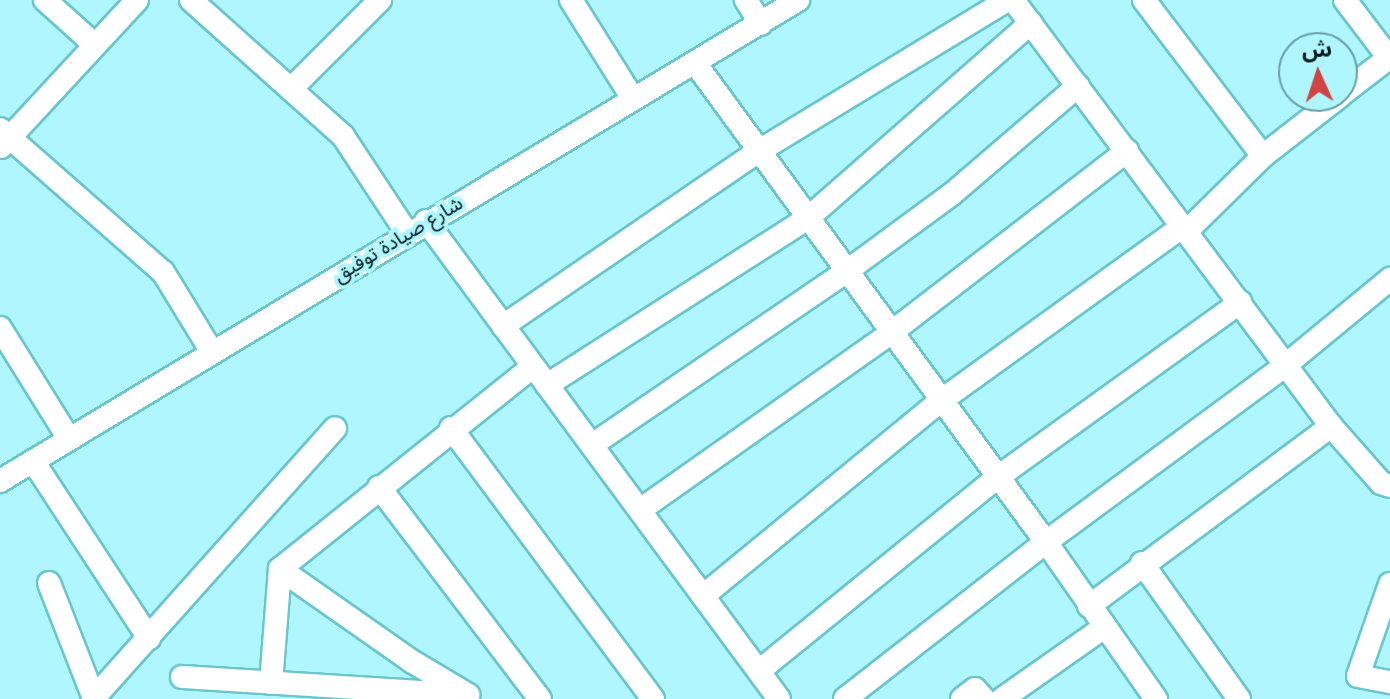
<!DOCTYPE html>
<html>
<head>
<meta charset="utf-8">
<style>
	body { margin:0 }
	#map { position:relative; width:1390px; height:699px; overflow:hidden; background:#aff6fe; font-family:Arial,"Noto Sans Arabic",sans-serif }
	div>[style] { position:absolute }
	.roads { filter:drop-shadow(2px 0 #69c5ce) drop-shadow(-2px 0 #69c5ce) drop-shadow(0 2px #69c5ce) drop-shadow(0 -2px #69c5ce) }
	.minor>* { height:22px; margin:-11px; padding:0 11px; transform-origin:11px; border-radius:11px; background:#fff }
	span { translate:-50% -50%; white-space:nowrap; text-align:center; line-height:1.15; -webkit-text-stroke:8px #aff6fe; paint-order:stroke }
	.street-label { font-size:20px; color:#001b1e }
	.north { position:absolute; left:1278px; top:32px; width:80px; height:80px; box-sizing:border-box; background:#aff6fe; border:2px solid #699ea4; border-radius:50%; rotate:357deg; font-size:22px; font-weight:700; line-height:32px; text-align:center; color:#001b1e }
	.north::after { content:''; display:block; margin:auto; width:28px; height:36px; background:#d24344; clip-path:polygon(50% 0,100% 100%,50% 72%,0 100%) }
</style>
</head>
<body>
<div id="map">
	<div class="roads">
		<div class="minor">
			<i style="left:45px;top:0;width:67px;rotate:42deg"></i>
			<i style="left:191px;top:0;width:204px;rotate:41.8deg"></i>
			<i style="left:343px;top:136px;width:116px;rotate:56.6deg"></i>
			<i style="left:571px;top:0;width:117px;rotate:57.9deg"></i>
			<i style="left:746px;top:0;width:28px;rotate:58deg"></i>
			<i style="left:1013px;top:0;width:532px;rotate:53.26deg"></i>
			<i style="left:1331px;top:426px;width:76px;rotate:48.7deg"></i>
			<i style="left:1381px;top:483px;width:9px;rotate:18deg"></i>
			<i style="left:1144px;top:0;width:196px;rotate:52.7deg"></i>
			<i style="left:1345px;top:0;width:73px;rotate:52.8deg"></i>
			<i style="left:695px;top:63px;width:594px;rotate:53.77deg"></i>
			<i style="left:1046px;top:542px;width:192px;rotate:55deg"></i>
			<i style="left:291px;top:89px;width:126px;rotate:-45deg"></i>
			<i style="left:1342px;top:94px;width:61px;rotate:-37.6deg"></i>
			<i style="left:0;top:129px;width:217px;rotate:41.3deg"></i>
			<i style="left:163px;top:272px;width:94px;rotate:58.5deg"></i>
			<i style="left:1px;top:147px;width:200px;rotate:-47.2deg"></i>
			<i style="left:426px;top:221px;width:594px;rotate:53.55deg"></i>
			<i style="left:1187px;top:231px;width:107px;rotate:-44.6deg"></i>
			<i style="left:1263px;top:156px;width:98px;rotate:-37.9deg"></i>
			<i style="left:503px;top:326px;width:310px;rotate:-34.4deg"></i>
			<i style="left:759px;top:151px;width:290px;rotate:-31.3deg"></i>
			<i style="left:0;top:328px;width:131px;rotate:58.1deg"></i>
			<i style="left:547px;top:385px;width:310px;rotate:-32.6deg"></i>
			<i style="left:808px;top:218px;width:296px;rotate:-41.2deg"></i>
			<i style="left:451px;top:428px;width:338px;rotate:53.3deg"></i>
			<i style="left:592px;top:445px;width:309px;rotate:-34.3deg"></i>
			<i style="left:847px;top:271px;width:130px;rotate:-36.3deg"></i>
			<i style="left:952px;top:194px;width:166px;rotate:-40.6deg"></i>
			<i style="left:33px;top:461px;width:212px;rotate:56.8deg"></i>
			<i style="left:0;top:481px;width:932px;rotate:-31.08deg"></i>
			<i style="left:379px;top:487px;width:266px;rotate:52.8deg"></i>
			<i style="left:640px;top:510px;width:309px;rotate:-35.2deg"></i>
			<i style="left:892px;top:332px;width:297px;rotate:-37.6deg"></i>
			<i style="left:1142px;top:563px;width:167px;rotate:54.5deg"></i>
			<i style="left:280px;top:569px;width:162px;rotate:35deg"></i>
			<i style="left:413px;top:662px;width:61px;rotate:30.8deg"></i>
			<i style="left:49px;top:583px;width:121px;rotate:68.7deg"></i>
			<i style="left:1390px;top:584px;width:97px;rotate:109.2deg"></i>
			<i style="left:1358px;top:676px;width:33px;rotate:11deg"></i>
			<i style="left:703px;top:596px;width:309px;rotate:-39.4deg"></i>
			<i style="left:942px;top:400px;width:297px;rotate:-35.8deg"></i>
			<i style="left:1089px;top:606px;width:302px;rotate:-36.6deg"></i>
			<i style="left:759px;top:671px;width:308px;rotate:-39.1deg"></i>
			<i style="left:998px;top:477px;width:299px;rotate:-35.8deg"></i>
			<i style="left:182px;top:677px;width:287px;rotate:3.6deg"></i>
			<i style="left:271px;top:683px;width:114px;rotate:-85.5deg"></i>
			<i style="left:280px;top:569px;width:324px;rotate:-38.7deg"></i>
			<i style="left:93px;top:699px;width:363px;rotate:-48.2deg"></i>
			<i style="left:845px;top:699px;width:255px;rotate:-38deg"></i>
			<i style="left:1046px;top:542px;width:300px;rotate:-36.4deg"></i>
			<i style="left:1287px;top:364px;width:134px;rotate:-39.5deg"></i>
			<i style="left:962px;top:699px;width:16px;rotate:-38deg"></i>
			<i style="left:975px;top:689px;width:13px;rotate:48deg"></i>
			<i style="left:1002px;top:699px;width:123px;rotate:-35.1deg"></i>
		</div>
	</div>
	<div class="street-label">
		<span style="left:398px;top:239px;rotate:-31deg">شارع صيادة توفيق</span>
	</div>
	<div class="north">ش</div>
</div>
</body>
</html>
